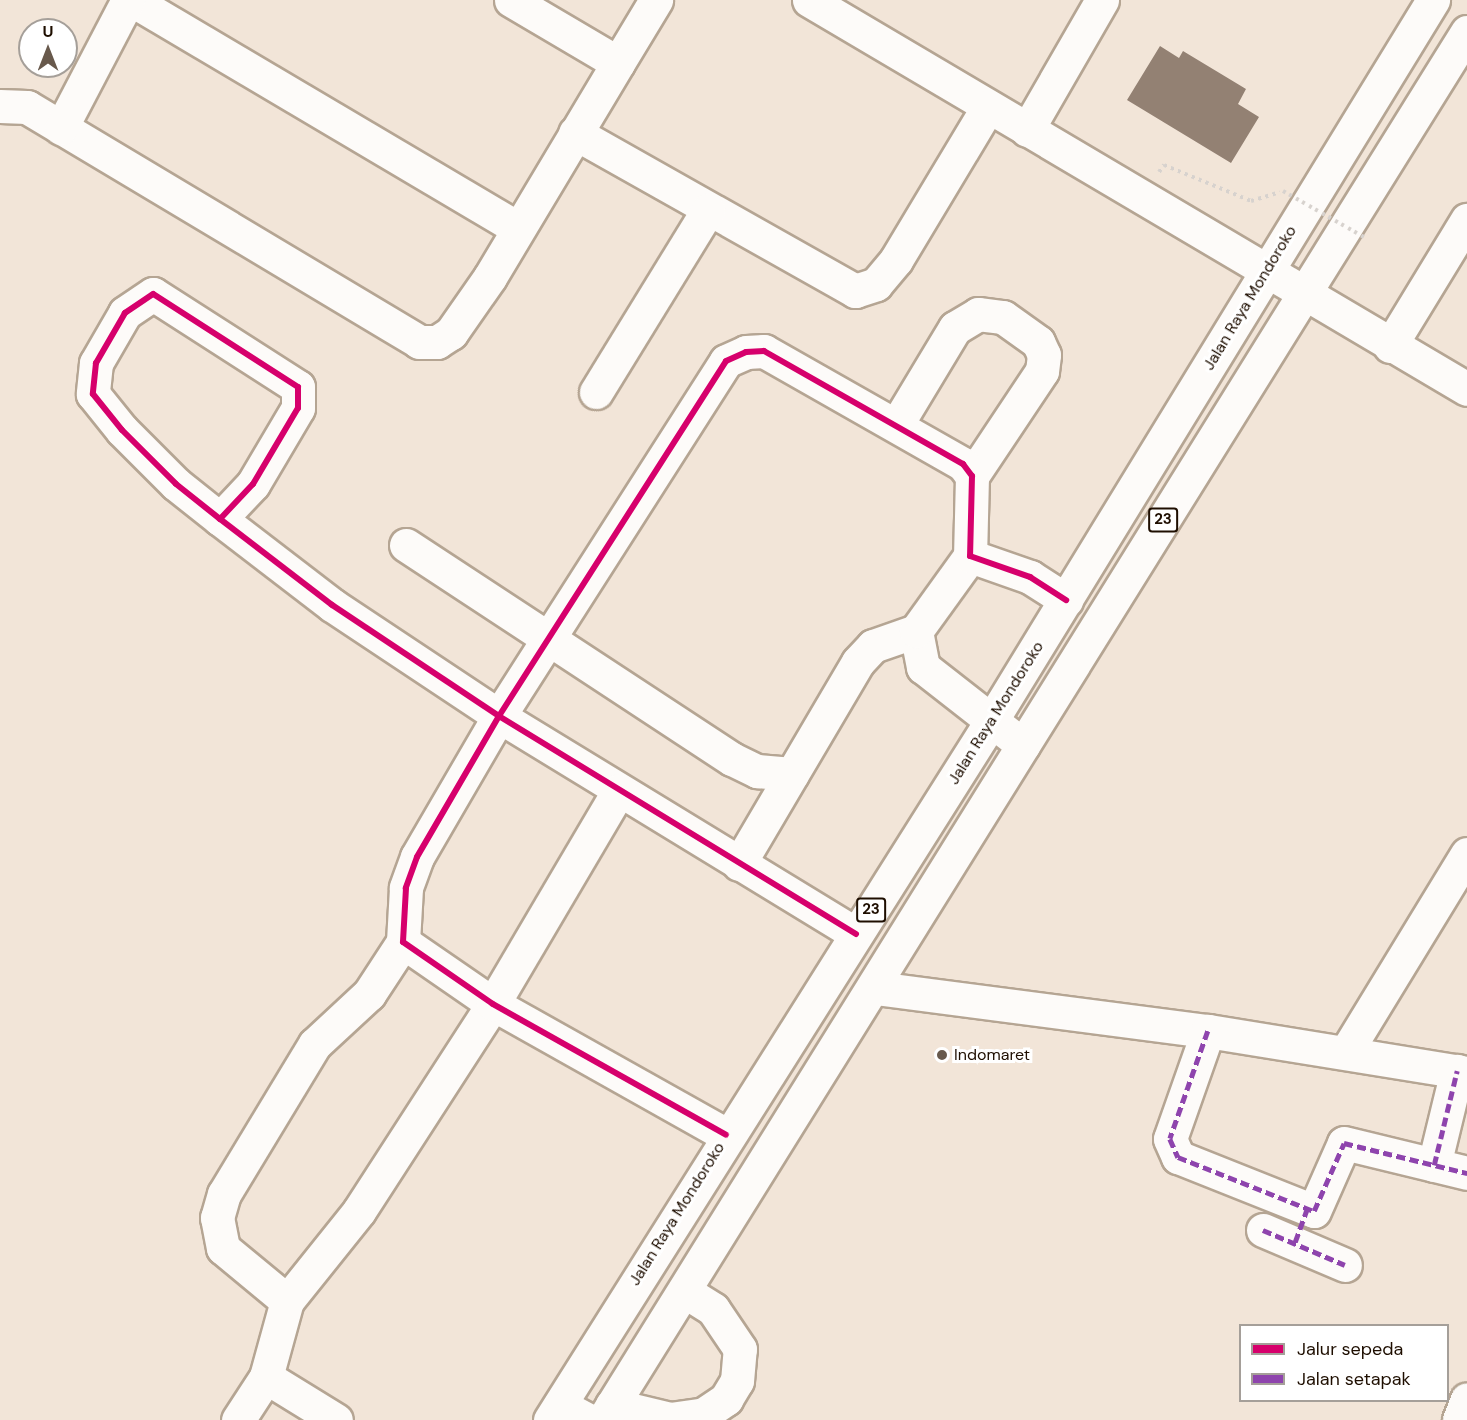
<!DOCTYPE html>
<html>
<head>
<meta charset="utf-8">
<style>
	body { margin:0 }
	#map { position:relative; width:1467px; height:1420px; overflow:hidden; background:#f2e5d8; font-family:"DM Sans",sans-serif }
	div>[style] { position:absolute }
	.building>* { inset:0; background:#938173 }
	.path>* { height:4px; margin-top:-2px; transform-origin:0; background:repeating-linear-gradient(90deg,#d7d2ce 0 3px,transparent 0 7.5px) }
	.roads { filter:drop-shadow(2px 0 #b5a593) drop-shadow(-2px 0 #b5a593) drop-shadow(0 2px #b5a593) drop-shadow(0 -2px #b5a593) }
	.minor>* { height:33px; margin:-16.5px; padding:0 16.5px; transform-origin:16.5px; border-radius:16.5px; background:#fdfbf9 }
	.highway>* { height:33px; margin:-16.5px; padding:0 16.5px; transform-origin:16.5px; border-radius:16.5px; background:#fdfbf9 }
	.path-bridge>* { height:4px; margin-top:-2px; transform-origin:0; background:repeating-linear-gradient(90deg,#d7d2ce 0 3px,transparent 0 7.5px) }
	.quiet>* { height:4.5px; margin-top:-2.25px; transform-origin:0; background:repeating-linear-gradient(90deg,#8e44ad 0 9px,transparent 0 13.5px) }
	.cycleway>* { height:6px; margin:-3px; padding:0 3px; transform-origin:3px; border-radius:3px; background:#d6006c }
	.dots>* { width:16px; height:16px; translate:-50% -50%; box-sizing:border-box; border:3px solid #fff; border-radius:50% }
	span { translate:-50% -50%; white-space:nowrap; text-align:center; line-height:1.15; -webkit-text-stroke:6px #fff; paint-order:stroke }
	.shield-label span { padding:2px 4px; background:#fff; border:2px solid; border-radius:4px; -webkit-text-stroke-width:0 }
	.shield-label { font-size:15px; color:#1e0e00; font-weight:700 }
	.street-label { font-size:16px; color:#1e0e00 }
	.poi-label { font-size:16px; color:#1e0e00 }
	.left { translate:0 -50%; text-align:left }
	.legend { position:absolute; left:1239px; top:1324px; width:210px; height:78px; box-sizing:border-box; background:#fff; border:2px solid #a59f99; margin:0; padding:8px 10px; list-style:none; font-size:18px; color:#1e0e00 }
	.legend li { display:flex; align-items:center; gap:12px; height:30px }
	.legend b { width:30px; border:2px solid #a59f99 }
	.north { position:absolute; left:18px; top:18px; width:60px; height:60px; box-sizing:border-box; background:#fff; border:2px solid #a59f99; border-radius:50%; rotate:0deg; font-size:16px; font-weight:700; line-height:24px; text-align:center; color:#1e0e00 }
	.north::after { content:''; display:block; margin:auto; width:21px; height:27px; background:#68594c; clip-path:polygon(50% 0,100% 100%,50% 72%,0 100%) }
</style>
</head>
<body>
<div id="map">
	<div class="building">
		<i style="clip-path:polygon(1160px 46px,1179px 58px,1183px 51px,1246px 89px,1238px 104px,1259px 117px,1231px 163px,1127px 100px)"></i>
	</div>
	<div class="path">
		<i style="left:1159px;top:172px;width:9px;rotate:-54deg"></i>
		<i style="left:1164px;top:165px;width:94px;rotate:22.5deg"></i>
		<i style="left:1251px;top:201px;width:30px;rotate:-17deg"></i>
	</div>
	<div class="roads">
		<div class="minor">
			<i style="left:132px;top:0;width:447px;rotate:30.6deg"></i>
			<i style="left:511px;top:0;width:124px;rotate:30.5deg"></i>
			<i style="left:618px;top:63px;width:74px;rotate:-58.9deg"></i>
			<i style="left:809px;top:0;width:764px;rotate:30.59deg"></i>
			<i style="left:0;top:106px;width:27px;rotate:2deg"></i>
			<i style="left:27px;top:107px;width:457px;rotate:30.9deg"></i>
			<i style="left:419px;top:342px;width:18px"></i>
			<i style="left:437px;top:342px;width:17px;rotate:-33deg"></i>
			<i style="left:451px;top:333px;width:68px;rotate:-55.1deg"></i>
			<i style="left:490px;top:277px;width:249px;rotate:-59.1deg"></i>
			<i style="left:61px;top:128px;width:144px;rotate:-62.4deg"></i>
			<i style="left:1027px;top:130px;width:150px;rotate:-60deg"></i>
			<i style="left:575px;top:133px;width:322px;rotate:29.4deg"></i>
			<i style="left:855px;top:291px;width:22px;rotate:-18deg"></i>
			<i style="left:876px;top:284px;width:31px;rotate:-50deg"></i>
			<i style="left:896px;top:260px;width:179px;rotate:-59deg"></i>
			<i style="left:1390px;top:346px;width:148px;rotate:-58.6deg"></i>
			<i style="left:596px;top:392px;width:214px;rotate:-58.4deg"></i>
			<i style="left:897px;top:424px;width:112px;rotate:-58.9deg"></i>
			<i style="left:955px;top:328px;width:27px;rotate:-31deg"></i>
			<i style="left:978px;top:314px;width:25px;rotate:7deg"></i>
			<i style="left:1003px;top:317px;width:43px;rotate:35.5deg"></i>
			<i style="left:1038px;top:342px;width:14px;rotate:65deg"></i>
			<i style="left:1044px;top:355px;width:16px;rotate:97deg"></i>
			<i style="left:1042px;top:371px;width:126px;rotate:123.7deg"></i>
			<i style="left:220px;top:519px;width:48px;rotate:-46.7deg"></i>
			<i style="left:253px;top:484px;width:88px;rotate:-59.4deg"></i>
			<i style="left:298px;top:408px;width:21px;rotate:-90deg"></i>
			<i style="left:298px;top:387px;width:172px;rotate:-147.3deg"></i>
			<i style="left:153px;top:294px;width:34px;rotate:146deg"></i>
			<i style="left:125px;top:313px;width:58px;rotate:120.1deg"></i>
			<i style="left:96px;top:363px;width:31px;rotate:96deg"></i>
			<i style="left:93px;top:394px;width:46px;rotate:51.1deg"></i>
			<i style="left:122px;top:430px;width:76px;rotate:45deg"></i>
			<i style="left:176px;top:484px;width:56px;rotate:38.5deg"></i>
			<i style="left:220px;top:519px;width:141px;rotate:37.5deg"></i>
			<i style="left:332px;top:605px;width:201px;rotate:33.6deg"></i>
			<i style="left:499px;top:716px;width:163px;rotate:120.2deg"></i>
			<i style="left:417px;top:857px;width:33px;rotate:110deg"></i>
			<i style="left:406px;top:888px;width:54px;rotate:93.2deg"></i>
			<i style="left:403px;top:942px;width:109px;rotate:34.6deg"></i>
			<i style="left:493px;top:1004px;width:267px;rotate:29.3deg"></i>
			<i style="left:406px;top:545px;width:390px;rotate:33.3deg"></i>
			<i style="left:732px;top:759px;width:28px;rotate:26deg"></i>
			<i style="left:757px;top:771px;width:35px;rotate:5deg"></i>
			<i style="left:916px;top:631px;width:37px;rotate:79deg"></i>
			<i style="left:923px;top:667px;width:127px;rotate:38deg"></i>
			<i style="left:739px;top:864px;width:234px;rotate:-59.5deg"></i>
			<i style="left:858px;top:662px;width:22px;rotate:-47deg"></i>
			<i style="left:873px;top:646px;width:46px;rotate:-19.2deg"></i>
			<i style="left:916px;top:631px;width:92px;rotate:-54.2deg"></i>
			<i style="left:856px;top:934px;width:418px;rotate:-148.6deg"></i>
			<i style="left:499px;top:716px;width:421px;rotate:-57.4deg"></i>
			<i style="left:726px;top:361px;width:22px;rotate:-24deg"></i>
			<i style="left:746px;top:352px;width:18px;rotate:-3deg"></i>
			<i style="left:764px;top:351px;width:229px;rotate:29.6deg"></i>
			<i style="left:963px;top:464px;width:15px;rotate:53deg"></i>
			<i style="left:972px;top:476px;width:80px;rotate:91.4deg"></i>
			<i style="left:970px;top:556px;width:64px;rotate:19.3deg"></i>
			<i style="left:1030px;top:577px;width:43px;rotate:32.6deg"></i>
			<i style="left:876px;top:988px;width:335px;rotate:7.4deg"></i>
			<i style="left:1208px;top:1031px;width:262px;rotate:9.2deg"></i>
			<i style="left:1208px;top:1031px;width:114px;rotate:109.4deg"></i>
			<i style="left:1170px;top:1139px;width:20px;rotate:66deg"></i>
			<i style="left:1178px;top:1157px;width:146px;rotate:21.7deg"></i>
			<i style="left:1314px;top:1211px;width:74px;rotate:-66.2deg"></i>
			<i style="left:1344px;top:1143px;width:127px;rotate:13.7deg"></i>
			<i style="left:1346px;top:1052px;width:232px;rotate:-58.6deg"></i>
			<i style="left:1434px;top:1165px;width:97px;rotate:-76.3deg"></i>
			<i style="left:1263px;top:1230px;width:89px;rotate:23.1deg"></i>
			<i style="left:287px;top:1301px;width:115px;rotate:-51.3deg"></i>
			<i style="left:359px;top:1211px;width:247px;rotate:-57.1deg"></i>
			<i style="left:493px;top:1004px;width:248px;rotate:-59.5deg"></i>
			<i style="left:266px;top:1377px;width:79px;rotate:-74.6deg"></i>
			<i style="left:287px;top:1301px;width:83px;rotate:-140.4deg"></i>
			<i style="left:223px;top:1248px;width:31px;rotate:-101deg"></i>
			<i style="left:217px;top:1218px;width:25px;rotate:-74deg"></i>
			<i style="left:224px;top:1194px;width:175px;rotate:-58.8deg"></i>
			<i style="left:315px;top:1044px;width:74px;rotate:-42.8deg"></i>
			<i style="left:369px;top:994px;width:62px;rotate:-56.8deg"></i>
			<i style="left:560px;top:1405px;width:32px;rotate:28deg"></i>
			<i style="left:612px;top:1405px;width:60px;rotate:13.6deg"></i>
			<i style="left:670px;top:1419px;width:34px;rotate:-8deg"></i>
			<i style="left:704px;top:1414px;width:27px;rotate:-34deg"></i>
			<i style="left:726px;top:1399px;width:21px;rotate:-59deg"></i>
			<i style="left:737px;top:1381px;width:32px;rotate:-85deg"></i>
			<i style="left:740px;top:1349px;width:48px;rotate:-124deg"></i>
			<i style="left:713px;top:1309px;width:34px;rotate:-148deg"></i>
			<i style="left:238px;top:1420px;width:51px;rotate:-56.9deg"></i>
			<i style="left:266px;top:1377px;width:82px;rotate:31.6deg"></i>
			<i style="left:1459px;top:1420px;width:22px;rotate:-69deg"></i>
		</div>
		<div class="highway">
			<i style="left:550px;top:1420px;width:824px;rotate:-57.74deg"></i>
			<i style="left:990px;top:723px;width:848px;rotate:-58.5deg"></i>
			<i style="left:603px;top:1420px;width:1635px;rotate:-58.1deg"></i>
		</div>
	</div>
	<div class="path-bridge">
		<i style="left:1283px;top:191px;width:93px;rotate:29.6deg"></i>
	</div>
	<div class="quiet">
		<i style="left:1208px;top:1031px;width:114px;rotate:109.4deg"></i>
		<i style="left:1170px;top:1139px;width:20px;rotate:66deg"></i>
		<i style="left:1178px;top:1157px;width:146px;rotate:21.7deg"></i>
		<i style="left:1314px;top:1211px;width:74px;rotate:-66.2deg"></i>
		<i style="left:1344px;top:1143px;width:127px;rotate:13.7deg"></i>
		<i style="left:1434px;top:1165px;width:97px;rotate:-76.3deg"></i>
		<i style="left:1263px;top:1230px;width:89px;rotate:23.1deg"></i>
		<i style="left:1295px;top:1242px;width:35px;rotate:-70deg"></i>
	</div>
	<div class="cycleway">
		<i style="left:220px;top:519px;width:48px;rotate:-46.7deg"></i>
		<i style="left:253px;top:484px;width:88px;rotate:-59.4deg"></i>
		<i style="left:298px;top:408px;width:21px;rotate:-90deg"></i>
		<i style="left:298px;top:387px;width:172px;rotate:-147.3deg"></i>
		<i style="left:153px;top:294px;width:34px;rotate:146deg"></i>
		<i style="left:125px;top:313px;width:58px;rotate:120.1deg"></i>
		<i style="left:96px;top:363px;width:31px;rotate:96deg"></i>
		<i style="left:93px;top:394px;width:46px;rotate:51.1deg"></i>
		<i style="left:122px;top:430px;width:76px;rotate:45deg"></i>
		<i style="left:176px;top:484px;width:56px;rotate:38.5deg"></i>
		<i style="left:220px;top:519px;width:141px;rotate:37.5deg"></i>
		<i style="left:332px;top:605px;width:201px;rotate:33.6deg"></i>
		<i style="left:499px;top:716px;width:163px;rotate:120.2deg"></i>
		<i style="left:417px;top:857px;width:33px;rotate:110deg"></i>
		<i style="left:406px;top:888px;width:54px;rotate:93.2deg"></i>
		<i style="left:403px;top:942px;width:109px;rotate:34.6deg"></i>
		<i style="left:493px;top:1004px;width:267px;rotate:29.3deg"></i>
		<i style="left:856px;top:934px;width:418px;rotate:-148.6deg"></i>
		<i style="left:499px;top:716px;width:421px;rotate:-57.4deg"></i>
		<i style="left:726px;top:361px;width:22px;rotate:-24deg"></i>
		<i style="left:746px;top:352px;width:18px;rotate:-3deg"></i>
		<i style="left:764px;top:351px;width:229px;rotate:29.6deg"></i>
		<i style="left:963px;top:464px;width:15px;rotate:53deg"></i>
		<i style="left:972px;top:476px;width:80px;rotate:91.4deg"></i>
		<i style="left:970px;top:556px;width:64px;rotate:19.3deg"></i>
		<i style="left:1030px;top:577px;width:43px;rotate:32.6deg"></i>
	</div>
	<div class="dots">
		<i style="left:942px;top:1055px;background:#68594c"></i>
	</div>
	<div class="shield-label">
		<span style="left:1163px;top:520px">23</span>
		<span style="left:871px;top:910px">23</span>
	</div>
	<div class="street-label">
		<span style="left:1250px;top:298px;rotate:-59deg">Jalan Raya Mondoroko</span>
		<span style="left:996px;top:713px;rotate:-58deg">Jalan Raya Mondoroko</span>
		<span style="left:677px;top:1214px;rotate:-58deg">Jalan Raya Mondoroko</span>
	</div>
	<div class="poi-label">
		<span class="left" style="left:954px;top:1055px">Indomaret</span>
	</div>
	<ul class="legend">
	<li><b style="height:8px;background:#d6006c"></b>Jalur sepeda</li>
	<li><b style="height:8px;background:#8e44ad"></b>Jalan setapak</li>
	</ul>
	<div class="north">U</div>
</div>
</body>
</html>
